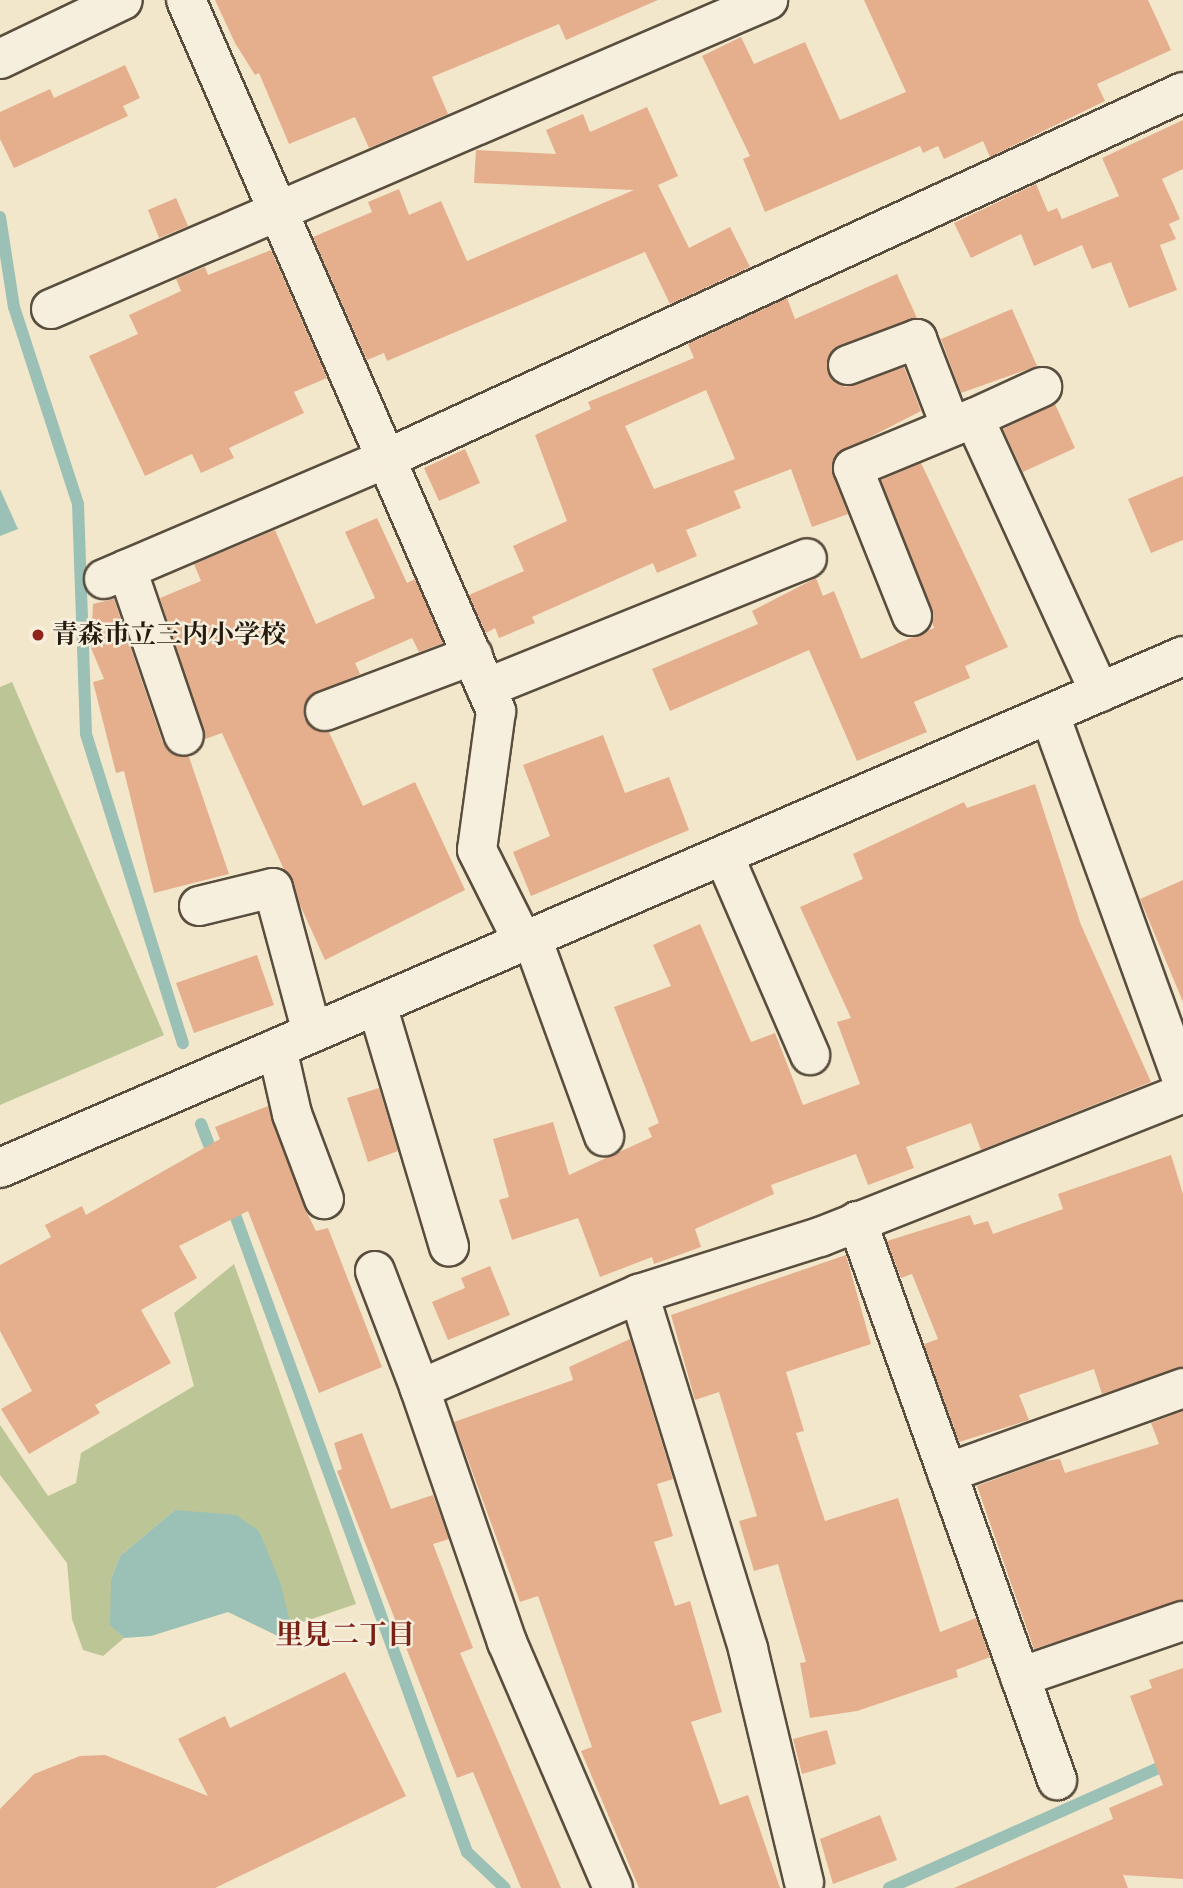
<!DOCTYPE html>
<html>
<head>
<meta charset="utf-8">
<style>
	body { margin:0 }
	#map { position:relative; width:1183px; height:1888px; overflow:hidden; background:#f2e7ca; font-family:Alegreya,"Noto Serif JP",serif }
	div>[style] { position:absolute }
	.green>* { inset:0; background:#bcc596 }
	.water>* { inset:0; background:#9bc0b6 }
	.stream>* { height:12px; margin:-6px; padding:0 6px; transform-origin:6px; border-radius:6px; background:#9bc0b6 }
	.building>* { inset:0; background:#e5af8e }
	.roads { filter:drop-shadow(2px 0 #594e3e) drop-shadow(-2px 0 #594e3e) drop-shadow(0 2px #594e3e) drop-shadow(0 -2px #594e3e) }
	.minor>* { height:38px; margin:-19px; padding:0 19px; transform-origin:19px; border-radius:19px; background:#f7efdd }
	.dots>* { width:19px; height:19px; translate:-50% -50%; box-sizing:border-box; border:4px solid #f7efdd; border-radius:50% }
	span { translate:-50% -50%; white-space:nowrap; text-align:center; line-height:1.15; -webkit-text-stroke:5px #f7efdd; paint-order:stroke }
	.poi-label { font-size:26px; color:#261b0f; font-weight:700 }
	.left { translate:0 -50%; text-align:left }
	.neighbourhood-label { font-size:28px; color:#7a1f14; font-weight:700 }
</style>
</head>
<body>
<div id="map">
	<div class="green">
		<i style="clip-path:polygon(12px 682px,164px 1035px,0 1105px,0 687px)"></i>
		<i style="clip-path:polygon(234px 1264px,356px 1604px,291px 1626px,259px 1531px,175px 1510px,120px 1556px,111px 1579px,111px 1625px,124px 1638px,103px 1656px,83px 1650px,72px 1619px,67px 1563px,0 1475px,0 1425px,48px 1496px,76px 1483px,81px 1453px,194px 1386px,174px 1313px)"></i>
	</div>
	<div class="water">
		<i style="clip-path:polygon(0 489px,18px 529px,0 536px)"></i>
		<i style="clip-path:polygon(175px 1510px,236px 1515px,259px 1531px,280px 1582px,291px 1626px,286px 1640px,228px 1612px,151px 1636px,124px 1638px,110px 1625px,111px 1579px,120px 1556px)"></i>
	</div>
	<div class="stream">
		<i style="left:0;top:217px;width:91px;rotate:81.2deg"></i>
		<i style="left:14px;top:307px;width:207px;rotate:72deg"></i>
		<i style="left:78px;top:504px;width:230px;rotate:88deg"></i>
		<i style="left:86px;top:734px;width:324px;rotate:72.6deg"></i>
		<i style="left:201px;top:1124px;width:40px;rotate:69deg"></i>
		<i style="left:230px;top:1201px;width:693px;rotate:70deg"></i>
		<i style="left:467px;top:1852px;width:52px;rotate:43.5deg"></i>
		<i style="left:889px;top:1888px;width:322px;rotate:-24deg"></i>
	</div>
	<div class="building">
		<i style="clip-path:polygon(215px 0,658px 0,566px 40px,559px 24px,432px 77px,448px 114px,369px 148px,355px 117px,289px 144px,259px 73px,255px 75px,235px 43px)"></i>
		<i style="clip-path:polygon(864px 0,1148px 0,1171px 50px,1097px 84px,1105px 101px,990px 157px,983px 141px,944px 159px,938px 146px,923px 153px,920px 146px,765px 212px,743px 159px,750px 156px,702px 56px,741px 37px,754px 64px,805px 42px,840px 120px,906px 92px)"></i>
		<i style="clip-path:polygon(125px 65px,140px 98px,123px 106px,128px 116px,14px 168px,0 139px,0 112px,50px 89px,54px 98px)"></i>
		<i style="clip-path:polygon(647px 107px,678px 176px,658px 185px,689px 248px,730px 227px,750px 267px,670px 304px,645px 252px,387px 361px,384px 353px,367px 360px,313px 237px,372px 212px,368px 202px,399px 189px,409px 215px,441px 201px,467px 261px,634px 190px,474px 183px,476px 150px,556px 154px,546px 130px,583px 114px,590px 132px)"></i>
		<i style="clip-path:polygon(1183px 120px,1183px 169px,1162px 179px,1180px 219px,1169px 224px,1176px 239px,1160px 245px,1177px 290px,1129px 308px,1111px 262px,1092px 269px,1082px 245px,1034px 266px,1021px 234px,971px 258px,954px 223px,1036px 184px,1048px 212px,1057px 208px,1062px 219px,1119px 196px,1102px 158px)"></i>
		<i style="clip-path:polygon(176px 198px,188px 226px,159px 238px,148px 210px)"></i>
		<i style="clip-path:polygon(271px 250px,327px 378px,294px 392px,304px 413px,229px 448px,234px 458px,201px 473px,192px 454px,145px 476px,89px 356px,138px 334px,129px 315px,181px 291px,176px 279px,205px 267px,208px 275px)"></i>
		<i style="clip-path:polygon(evenodd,897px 274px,917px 318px,840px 345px,827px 361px,834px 381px,845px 387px,904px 367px,921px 411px,835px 455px,833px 475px,848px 514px,812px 527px,791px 469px,734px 491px,741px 508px,686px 530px,697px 556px,657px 573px,653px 563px,532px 617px,535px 623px,499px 638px,495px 628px,486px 633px,469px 595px,524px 571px,513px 546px,567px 521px,535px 435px,591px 409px,588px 402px,694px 358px,688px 344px,787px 298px,795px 319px,897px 274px,706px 390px,735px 459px,654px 489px,625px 426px,706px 390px)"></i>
		<i style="clip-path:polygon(1012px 309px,1037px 366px,961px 393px,941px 339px)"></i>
		<i style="clip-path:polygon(1055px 404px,1075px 448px,1023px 472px,1003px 429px)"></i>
		<i style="clip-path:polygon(465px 449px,480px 483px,439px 501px,424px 468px)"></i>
		<i style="clip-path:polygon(921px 463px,1008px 647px,965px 666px,970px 678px,914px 702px,927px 732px,857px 761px,809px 650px,670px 711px,652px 669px,758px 624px,752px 611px,816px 578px,823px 596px,834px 591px,861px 659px,934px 628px,881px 480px)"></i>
		<i style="clip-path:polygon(1183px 476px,1183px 540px,1151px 553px,1128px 499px)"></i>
		<i style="clip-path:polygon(377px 518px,407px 583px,415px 579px,443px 643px,419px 652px,412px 638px,355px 663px,360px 674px,309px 697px,304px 718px,312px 728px,329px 732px,363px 806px,415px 782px,465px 890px,325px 960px,222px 733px,205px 739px,160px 598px,201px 581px,194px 564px,275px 530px,316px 624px,375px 598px,345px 532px)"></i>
		<i style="clip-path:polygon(114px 599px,163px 743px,170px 753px,189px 757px,229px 874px,154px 893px,124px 771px,116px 773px,93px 682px,104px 679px,91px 648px,93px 604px)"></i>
		<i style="clip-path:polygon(603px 735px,625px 793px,669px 777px,689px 830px,531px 896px,513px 852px,550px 836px,523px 765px)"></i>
		<i style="clip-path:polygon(1035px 784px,1081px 925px,1151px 1082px,981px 1150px,971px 1123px,906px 1147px,914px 1168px,868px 1185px,856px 1154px,771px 1185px,774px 1194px,695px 1229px,701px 1247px,654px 1264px,652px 1257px,600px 1277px,578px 1218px,512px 1240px,499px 1200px,509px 1197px,493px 1139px,553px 1122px,569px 1175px,652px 1137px,648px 1128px,659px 1123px,614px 1007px,671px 986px,653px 945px,700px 924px,751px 1042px,775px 1033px,803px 1105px,860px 1084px,837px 1022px,851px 1018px,800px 907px,863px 879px,853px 854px,964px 802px,967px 808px)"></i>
		<i style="clip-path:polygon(1183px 880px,1183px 1002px,1140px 899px)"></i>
		<i style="clip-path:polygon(257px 955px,274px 1005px,194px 1033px,176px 983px)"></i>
		<i style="clip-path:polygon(379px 1088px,398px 1151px,368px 1162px,347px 1098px)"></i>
		<i style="clip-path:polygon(268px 1106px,304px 1207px,316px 1231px,328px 1228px,382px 1367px,319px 1393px,248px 1211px,179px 1246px,197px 1278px,141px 1310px,171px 1363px,95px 1405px,100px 1413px,29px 1454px,1px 1409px,32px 1391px,0 1331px,0 1265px,51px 1237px,45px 1225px,82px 1206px,86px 1215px,220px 1139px,215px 1127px)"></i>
		<i style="clip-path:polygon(1171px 1155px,1183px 1194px,1183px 1367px,1102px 1394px,1094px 1369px,1019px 1395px,1029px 1420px,959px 1442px,924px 1344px,938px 1339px,912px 1274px,901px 1278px,887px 1241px,970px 1215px,974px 1225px,988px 1221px,993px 1234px,1063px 1209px,1058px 1194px)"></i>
		<i style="clip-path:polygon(846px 1255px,871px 1344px,786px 1372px,804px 1431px,796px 1433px,825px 1521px,898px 1498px,940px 1632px,976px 1618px,990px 1657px,956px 1670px,958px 1677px,857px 1711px,810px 1718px,800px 1663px,806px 1662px,778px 1564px,754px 1571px,739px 1521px,757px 1516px,719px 1392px,695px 1400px,671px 1315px)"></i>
		<i style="clip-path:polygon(490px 1266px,510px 1315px,448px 1340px,432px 1302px,465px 1288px,461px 1278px)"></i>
		<i style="clip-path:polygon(630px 1339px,673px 1479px,657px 1484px,673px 1536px,654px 1542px,675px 1606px,690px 1601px,722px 1712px,691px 1722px,720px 1805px,748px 1795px,780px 1888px,639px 1888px,581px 1751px,592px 1747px,538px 1596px,520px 1602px,454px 1422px,573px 1380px,569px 1367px)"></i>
		<i style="clip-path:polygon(1183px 1411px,1183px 1600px,1034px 1649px,977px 1486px,1044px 1461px,1060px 1459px,1065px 1473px,1159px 1444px,1151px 1423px)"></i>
		<i style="clip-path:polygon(362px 1433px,391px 1509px,433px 1495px,449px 1539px,433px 1544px,473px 1648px,460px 1653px,561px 1888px,521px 1888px,473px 1772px,457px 1778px,337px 1471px,342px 1469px,334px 1443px)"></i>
		<i style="clip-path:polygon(1183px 1668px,1183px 1879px,1123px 1875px,1128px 1888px,954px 1888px,1113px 1819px,1109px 1808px,1163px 1785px,1130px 1696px,1152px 1688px,1149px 1680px)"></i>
		<i style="clip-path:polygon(345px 1672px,406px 1796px,215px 1888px,0 1888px,0 1809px,34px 1774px,80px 1756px,105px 1755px,208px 1796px,178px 1739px,225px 1716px,230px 1728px)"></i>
		<i style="clip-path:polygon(827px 1730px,836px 1764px,802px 1774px,793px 1739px)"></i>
		<i style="clip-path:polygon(880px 1815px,897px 1860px,833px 1884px,820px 1839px)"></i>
	</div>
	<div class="roads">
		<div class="minor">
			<i style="left:186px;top:0;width:776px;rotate:66.44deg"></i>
			<i style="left:496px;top:711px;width:140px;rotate:97.8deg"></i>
			<i style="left:477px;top:850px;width:103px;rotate:63.4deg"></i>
			<i style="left:0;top:59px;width:136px;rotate:-25.6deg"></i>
			<i style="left:51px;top:309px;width:781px;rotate:-23.31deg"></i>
			<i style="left:848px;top:365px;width:74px;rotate:-20.6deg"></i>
			<i style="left:917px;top:339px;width:94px;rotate:68.9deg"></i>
			<i style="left:974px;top:418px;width:75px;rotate:-24.5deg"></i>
			<i style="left:127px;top:569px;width:176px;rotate:71.2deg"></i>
			<i style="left:104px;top:579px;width:309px;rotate:-23.1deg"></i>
			<i style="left:388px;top:458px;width:875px;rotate:-24.72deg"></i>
			<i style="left:912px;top:616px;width:159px;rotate:-111.7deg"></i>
			<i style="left:853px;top:468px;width:131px;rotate:-22.5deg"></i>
			<i style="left:974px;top:418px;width:302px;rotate:65.4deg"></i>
			<i style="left:486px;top:688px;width:346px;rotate:-22deg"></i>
			<i style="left:325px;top:711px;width:158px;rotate:-20.7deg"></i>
			<i style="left:1050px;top:715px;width:391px;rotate:70.1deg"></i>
			<i style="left:724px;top:856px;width:217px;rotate:66.6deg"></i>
			<i style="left:199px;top:906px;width:76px;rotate:-13.7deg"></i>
			<i style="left:273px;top:888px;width:150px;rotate:74.9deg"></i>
			<i style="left:532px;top:938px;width:211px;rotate:70deg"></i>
			<i style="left:377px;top:1005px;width:252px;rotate:73.4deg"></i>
			<i style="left:277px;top:1048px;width:68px;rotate:77.2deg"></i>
			<i style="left:292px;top:1114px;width:91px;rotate:69.4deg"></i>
			<i style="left:0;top:1168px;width:1289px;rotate:-23.4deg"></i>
			<i style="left:857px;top:1221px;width:594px;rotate:70.31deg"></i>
			<i style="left:375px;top:1271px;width:126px;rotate:69.1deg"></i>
			<i style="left:639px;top:1294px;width:371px;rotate:72.9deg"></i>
			<i style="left:748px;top:1649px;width:240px;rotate:76.5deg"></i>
			<i style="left:947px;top:1473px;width:251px;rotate:-19.8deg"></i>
			<i style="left:1020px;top:1677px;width:172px;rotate:-19deg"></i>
			<i style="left:613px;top:1888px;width:268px;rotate:-113.3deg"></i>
			<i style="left:507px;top:1642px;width:268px;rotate:-109deg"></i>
			<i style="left:420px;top:1389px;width:239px;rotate:-23.5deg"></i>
			<i style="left:639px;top:1294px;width:190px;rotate:-17.5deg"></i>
			<i style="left:820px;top:1237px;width:391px;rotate:-21.6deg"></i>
		</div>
	</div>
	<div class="dots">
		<i style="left:38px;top:635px;background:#8f2418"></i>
	</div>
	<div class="poi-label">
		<span class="left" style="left:52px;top:635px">青森市立三内小学校</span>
	</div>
	<div class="neighbourhood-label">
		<span style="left:345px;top:1635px">里見二丁目</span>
	</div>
</div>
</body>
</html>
